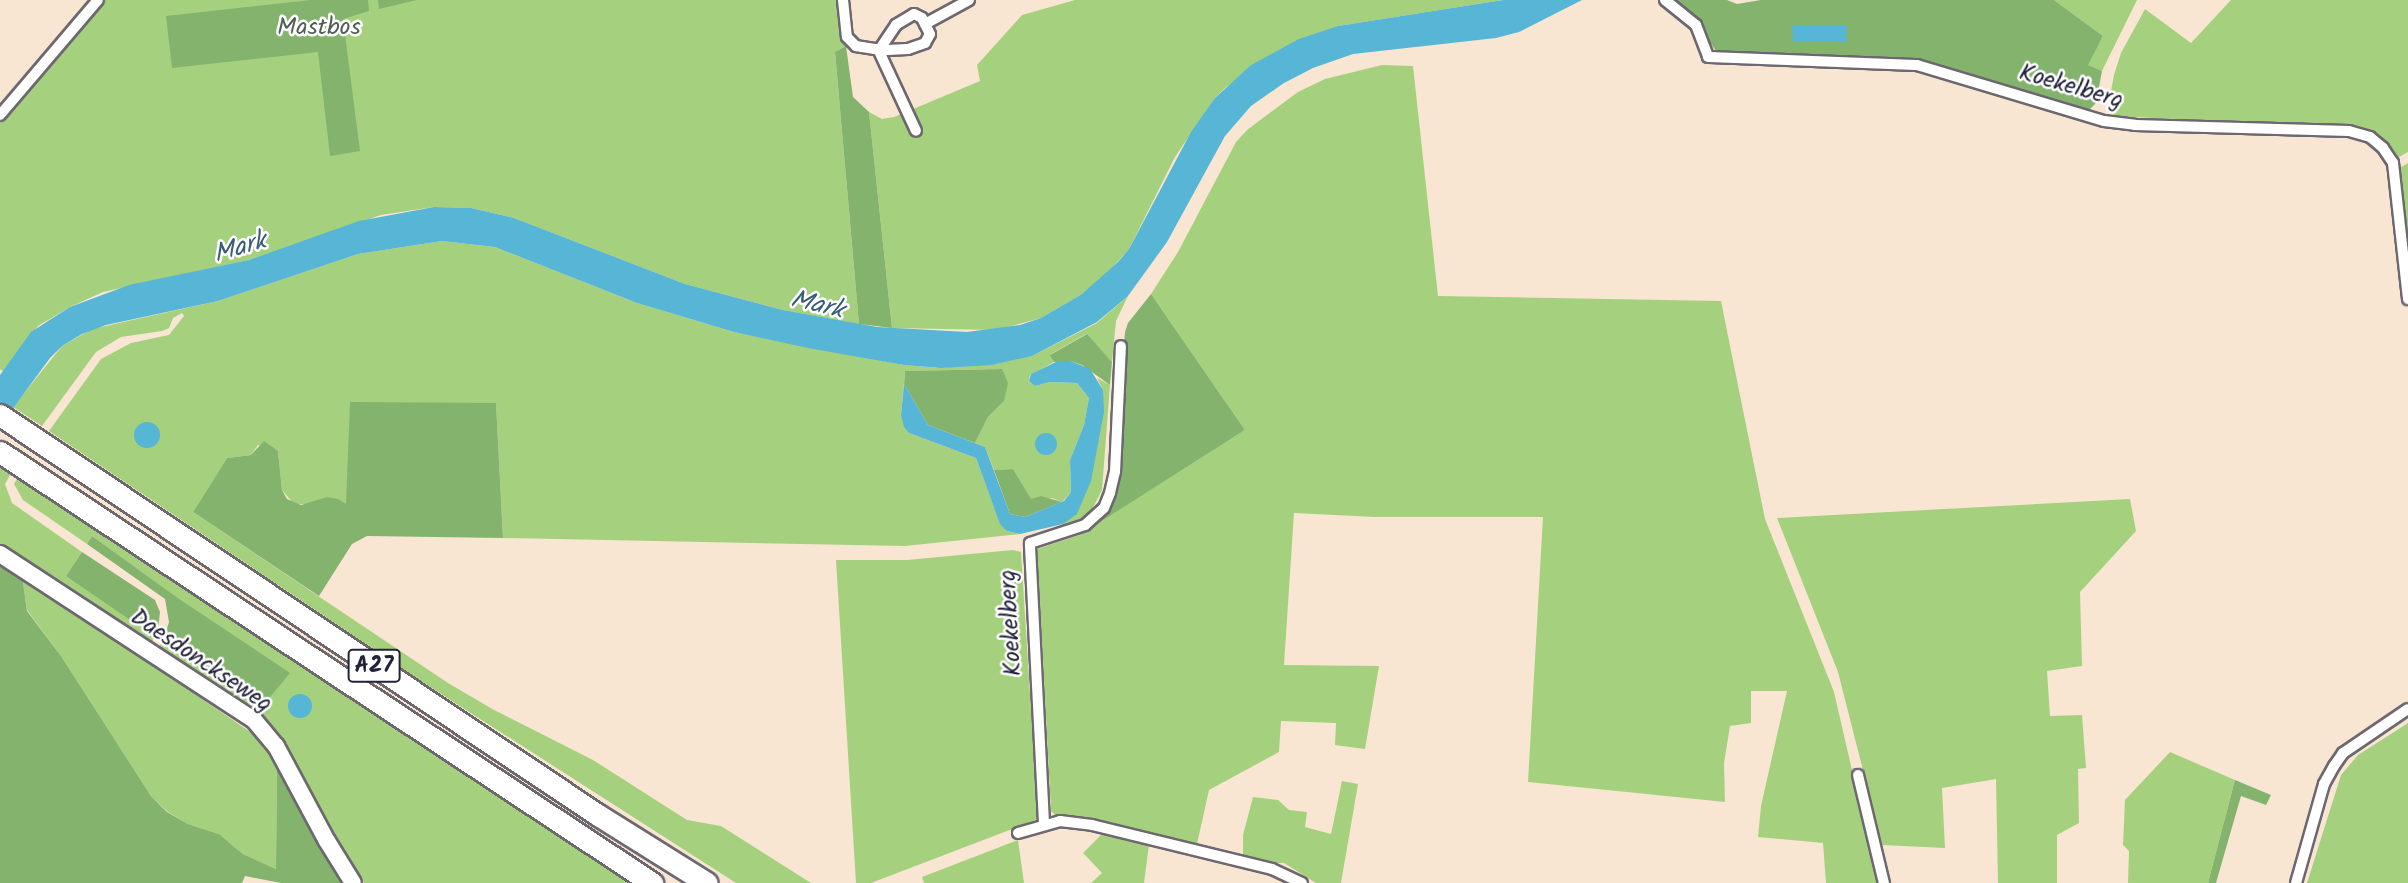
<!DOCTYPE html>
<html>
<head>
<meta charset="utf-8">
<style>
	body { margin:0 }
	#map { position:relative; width:2408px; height:883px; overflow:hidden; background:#f8e6d3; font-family:Kalam,sans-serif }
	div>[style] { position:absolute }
	.green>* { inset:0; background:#a5d17e }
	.forest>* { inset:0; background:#84b36d }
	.water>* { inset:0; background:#57b5d5 }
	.round { border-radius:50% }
	.roads { filter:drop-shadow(2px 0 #6d6770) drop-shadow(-2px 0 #6d6770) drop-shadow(0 2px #6d6770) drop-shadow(0 -2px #6d6770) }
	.street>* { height:10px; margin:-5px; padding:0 5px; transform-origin:5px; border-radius:5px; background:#fff }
	.secondary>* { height:16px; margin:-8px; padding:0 8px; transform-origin:8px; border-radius:8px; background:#fff }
	.highway>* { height:21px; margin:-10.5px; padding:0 10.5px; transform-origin:10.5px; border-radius:10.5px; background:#fff }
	span { translate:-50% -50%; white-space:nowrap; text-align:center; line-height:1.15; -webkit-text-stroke:5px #fff; paint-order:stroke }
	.shield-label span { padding:2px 5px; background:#fff; border:2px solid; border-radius:5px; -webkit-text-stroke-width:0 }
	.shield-label { font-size:23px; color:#22223b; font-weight:700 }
	.park-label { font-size:24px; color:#505f52 }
	.street-label { font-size:24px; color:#22223b }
	.water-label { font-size:26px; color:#375d79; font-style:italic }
</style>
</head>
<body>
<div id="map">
	<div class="green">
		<i style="clip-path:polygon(105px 0,841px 0,846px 46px,835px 52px,859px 324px,783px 310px,685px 284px,514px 218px,471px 208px,434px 207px,381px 215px,249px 260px,103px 292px,70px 307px,38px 326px,3px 371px,0 369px,0 123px)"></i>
		<i style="clip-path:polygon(1075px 0,1503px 0,1338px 26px,1277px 51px,1226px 87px,1215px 98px,1175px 157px,1129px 249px,1106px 275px,1082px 294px,1041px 318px,997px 330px,892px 328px,869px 112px,882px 119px,894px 117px,980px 81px,977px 65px,1022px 15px)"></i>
		<i style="clip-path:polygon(2054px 0,2137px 0,2102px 71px,2087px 65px,2103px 36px)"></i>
		<i style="clip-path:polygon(2231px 0,2408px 0,2408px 152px,2397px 158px,2379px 139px,2278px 124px,2112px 116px,2109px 102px,2114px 75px,2121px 53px,2145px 9px,2191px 43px)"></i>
		<i style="clip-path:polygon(1382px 65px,1413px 66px,1438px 296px,1721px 301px,1765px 519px,1834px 692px,1878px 883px,1826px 883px,1823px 843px,1758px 837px,1761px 806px,1787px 691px,1751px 691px,1751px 723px,1730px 726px,1724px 763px,1725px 802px,1528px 782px,1543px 517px,1375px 517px,1294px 513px,1284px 665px,1379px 666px,1365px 749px,1335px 745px,1336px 723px,1281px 721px,1279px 752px,1209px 790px,1197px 844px,1090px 818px,1055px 815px,1051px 811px,1037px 549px,1079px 535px,1245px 430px,1151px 294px,1178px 252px,1236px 142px,1247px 130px,1298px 92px,1325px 79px)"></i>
		<i style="clip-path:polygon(2408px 163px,2408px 259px,2398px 169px)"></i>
		<i style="clip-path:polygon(442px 241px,495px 247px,637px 303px,734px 332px,904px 365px,941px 368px,1032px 356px,1097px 323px,1128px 296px,1116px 321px,1112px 362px,1086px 334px,1051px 354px,1054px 362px,1030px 375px,1029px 381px,1035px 386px,1050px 382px,1077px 383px,1089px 398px,1084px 425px,1070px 460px,1071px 492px,1062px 502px,1052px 498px,1031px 500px,1013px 469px,994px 470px,985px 447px,975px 443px,988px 417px,1004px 401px,1002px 369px,905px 371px,901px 415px,909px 433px,976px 458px,994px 507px,1007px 531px,1020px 534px,905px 546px,503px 538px,496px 404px,346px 505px,327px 497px,307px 504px,294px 504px,282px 490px,278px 451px,258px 445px,251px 455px,227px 458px,193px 512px,448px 683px,494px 710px,593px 760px,687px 820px,721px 826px,811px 883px,736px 883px,424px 683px,49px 431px,101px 359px,131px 343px,169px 335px,184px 316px,182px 313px,173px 318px,169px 328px,162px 331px,121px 337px,96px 352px,42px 426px,13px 407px,62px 346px,92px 329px,218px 301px,358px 254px)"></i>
		<i style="clip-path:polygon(1097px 378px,1110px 385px,1102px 490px,1089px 515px,1069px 526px,1049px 530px,1063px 524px,1103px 390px)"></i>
		<i style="clip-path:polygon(0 458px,14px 468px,5px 484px,12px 503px,82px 552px,66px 576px,158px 630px,151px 645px,0 548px)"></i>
		<i style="clip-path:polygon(21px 472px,641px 883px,364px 883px,277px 741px,158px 650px,165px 635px,266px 702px,178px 599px,92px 536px,87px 544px,23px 500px,14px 484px)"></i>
		<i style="clip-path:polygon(2130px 499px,2136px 531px,2080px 592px,2082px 666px,2047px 671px,2050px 716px,2082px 715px,2086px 768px,2078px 769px,2079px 823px,2057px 835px,2057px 883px,1998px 883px,1996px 779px,1942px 788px,1945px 848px,1882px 845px,1838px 672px,1777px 518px)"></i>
		<i style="clip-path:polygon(1013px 550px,1021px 552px,1038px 819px,871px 883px,856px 883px,836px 560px,907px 560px)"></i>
		<i style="clip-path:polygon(22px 575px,259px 738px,277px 759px,276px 869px,243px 854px,219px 834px,188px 824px,168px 812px,151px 796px,61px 656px,27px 610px)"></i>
		<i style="clip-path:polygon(2408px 723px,2408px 883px,2307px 883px,2341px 775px,2358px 755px)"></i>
		<i style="clip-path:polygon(2170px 752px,2235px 780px,2208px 883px,2128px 883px,2129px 851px,2123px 845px,2125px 800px)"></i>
		<i style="clip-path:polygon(1342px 781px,1358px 784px,1341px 883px,1316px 883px,1284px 863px,1269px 863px,1243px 856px,1243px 835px,1253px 797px,1278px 800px,1289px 810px,1307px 812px,1305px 827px,1331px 834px)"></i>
		<i style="clip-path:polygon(1102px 834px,1149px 845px,1144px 883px,1091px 883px,1102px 873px,1083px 853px)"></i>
		<i style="clip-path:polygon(1018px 840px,1024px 883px,924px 883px,922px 877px)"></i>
	</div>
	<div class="forest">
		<i style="clip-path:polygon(311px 0,368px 0,369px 11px,343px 19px,360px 151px,330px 156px,318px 52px,172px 68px,166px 16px)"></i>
		<i style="clip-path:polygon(378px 0,417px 0,379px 9px)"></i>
		<i style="clip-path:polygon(1670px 0,1727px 0,1737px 4px,1761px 0,2054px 0,2103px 36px,2088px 65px,2102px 71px,2096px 103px,2087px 112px,1928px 62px,1718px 54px,1701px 29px)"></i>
		<i style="clip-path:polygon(846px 46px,853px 97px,869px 112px,892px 328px,859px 324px,835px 52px)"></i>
		<i style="clip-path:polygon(1151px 294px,1245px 430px,1097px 524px,1110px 506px,1114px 494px,1125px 332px,1128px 323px)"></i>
		<i style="clip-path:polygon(1087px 334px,1112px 362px,1110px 385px,1082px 365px,1071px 361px,1054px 362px,1050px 355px)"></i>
		<i style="clip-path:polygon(1002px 369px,1008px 383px,1004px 401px,988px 417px,975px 443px,928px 425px,904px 384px,905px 371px)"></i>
		<i style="clip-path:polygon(350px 402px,496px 403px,503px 538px,367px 536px,352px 544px,319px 596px,193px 512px,227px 458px,251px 455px,264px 441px,278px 451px,282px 490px,287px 499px,301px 505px,327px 497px,338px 499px,346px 504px)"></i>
		<i style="clip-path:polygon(1013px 469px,1031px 499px,1041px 496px,1062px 502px,1025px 517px,1010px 514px,994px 470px)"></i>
		<i style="clip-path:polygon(92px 536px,179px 599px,290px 673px,266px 702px,165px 635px,169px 622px,165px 599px,87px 544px)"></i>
		<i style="clip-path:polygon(82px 552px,155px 600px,160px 612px,158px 630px,145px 622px,136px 624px,66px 576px)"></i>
		<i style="clip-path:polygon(0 560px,22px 575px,27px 611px,61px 656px,151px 796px,167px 812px,188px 824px,219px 834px,243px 854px,276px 869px,277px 759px,349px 883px,281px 883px,245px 876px,242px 883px,0 883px)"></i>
		<i style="clip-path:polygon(2235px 780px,2271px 795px,2266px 805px,2241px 796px,2216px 883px,2208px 883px)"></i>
	</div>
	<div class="water">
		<i style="clip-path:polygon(1503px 0,1582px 0,1519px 32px,1496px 38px,1353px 54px,1313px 68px,1284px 83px,1251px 106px,1225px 136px,1167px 242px,1128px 296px,1097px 322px,1032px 356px,991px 365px,941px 368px,904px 365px,808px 348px,734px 332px,637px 303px,495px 247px,442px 241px,358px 254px,218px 301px,106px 325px,82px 334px,62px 346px,50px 358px,0 426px,0 375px,31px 332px,70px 307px,129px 285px,249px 260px,359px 221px,434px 207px,471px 208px,514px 218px,685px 284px,783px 310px,877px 327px,967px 332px,1020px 325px,1041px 318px,1082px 294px,1118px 262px,1129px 249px,1191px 132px,1215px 98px,1251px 65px,1299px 39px,1338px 26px)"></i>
		<i style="clip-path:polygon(1792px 25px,1847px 25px,1846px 42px,1793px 42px)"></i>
		<i style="clip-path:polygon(1058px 361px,1071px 361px,1090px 369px,1103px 390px,1104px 412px,1091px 481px,1077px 514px,1063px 524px,1020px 534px,1007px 531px,1000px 524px,976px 458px,909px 433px,904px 427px,901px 415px,904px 384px,928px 425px,985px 447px,1010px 514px,1025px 517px,1064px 501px,1071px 492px,1070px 460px,1084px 425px,1089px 398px,1077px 383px,1050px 382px,1035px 386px,1029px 381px,1031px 374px)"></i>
		<i class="round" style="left:134px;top:422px;width:26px;height:26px"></i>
		<i class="round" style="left:1035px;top:433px;width:22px;height:22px"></i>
		<i class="round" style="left:288px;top:694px;width:24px;height:24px"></i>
	</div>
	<div class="roads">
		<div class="street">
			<i style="left:843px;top:0;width:37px;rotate:84deg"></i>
			<i style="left:847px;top:37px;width:13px;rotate:45deg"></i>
			<i style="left:856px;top:46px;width:6px;rotate:9deg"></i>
			<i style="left:862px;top:47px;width:13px;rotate:9deg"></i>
			<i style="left:875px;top:49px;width:12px;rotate:5deg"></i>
			<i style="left:887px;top:50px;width:21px;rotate:-3deg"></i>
			<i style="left:908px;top:49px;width:18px;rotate:-19deg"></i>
			<i style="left:925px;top:43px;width:10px;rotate:-61deg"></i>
			<i style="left:930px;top:34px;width:18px;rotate:-117deg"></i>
			<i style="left:922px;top:18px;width:9px;rotate:-153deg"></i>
			<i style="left:914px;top:14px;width:21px;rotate:149deg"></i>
			<i style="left:896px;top:25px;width:29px;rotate:124deg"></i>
			<i style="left:1665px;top:0;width:40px;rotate:39deg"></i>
			<i style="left:1696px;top:25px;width:34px;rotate:69deg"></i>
			<i style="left:1708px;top:57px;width:209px;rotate:2.2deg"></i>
			<i style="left:1917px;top:65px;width:195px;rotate:16.7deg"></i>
			<i style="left:2104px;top:121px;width:31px;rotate:7deg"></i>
			<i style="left:2135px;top:125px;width:214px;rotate:1.6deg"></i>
			<i style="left:2349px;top:131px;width:22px;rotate:16deg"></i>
			<i style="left:2370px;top:137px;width:17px;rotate:40deg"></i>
			<i style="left:2383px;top:148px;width:18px;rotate:56deg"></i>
			<i style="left:2393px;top:163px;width:137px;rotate:83.7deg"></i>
			<i style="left:925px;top:24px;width:50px;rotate:-28.6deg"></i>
			<i style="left:878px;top:49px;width:90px;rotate:65.1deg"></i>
			<i style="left:0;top:115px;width:151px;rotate:-49.6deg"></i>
			<i style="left:1858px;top:775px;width:111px;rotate:76.5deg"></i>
			<i style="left:1044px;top:823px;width:280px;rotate:-92.9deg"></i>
			<i style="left:1030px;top:543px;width:58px;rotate:-18.1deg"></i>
			<i style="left:1085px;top:525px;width:25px;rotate:-42deg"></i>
			<i style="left:1104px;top:508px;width:16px;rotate:-68deg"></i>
			<i style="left:1110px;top:493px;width:22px;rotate:-77deg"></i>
			<i style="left:1115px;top:472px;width:126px;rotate:-87.3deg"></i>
			<i style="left:1018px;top:833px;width:44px;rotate:-15.9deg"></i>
			<i style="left:1060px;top:821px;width:32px;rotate:7deg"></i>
			<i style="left:1092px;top:825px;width:185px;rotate:13.7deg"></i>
			<i style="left:1272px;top:869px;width:33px;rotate:25deg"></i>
			<i style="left:2296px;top:883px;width:103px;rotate:-74.2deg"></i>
			<i style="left:2324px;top:784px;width:21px;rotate:-61deg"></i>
			<i style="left:2334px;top:766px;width:16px;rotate:-55deg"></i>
			<i style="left:2343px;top:753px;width:78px;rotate:-34.1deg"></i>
		</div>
		<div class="secondary">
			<i style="left:0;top:554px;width:303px;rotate:33.2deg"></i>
			<i style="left:254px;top:720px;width:34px;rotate:50deg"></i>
			<i style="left:276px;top:746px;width:108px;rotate:61.8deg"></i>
			<i style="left:327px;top:841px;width:49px;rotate:58.2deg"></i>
		</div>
		<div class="highway">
			<i style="left:0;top:415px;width:719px;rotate:33.78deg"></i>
			<i style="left:598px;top:815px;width:128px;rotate:32deg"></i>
			<i style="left:0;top:452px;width:782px;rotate:33.47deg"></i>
		</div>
	</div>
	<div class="shield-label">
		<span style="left:374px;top:666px">A27</span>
	</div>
	<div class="park-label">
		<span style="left:319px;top:28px">Mastbos</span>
	</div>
	<div class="street-label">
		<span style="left:2071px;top:87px;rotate:16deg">Koekelberg</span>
		<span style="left:1011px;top:623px;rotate:-93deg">Koekelberg</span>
		<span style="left:201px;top:661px;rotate:34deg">Daesdonckseweg</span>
	</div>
	<div class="water-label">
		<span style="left:240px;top:249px;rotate:-17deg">Mark</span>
		<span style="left:817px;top:306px;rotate:13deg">Mark</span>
	</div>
</div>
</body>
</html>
